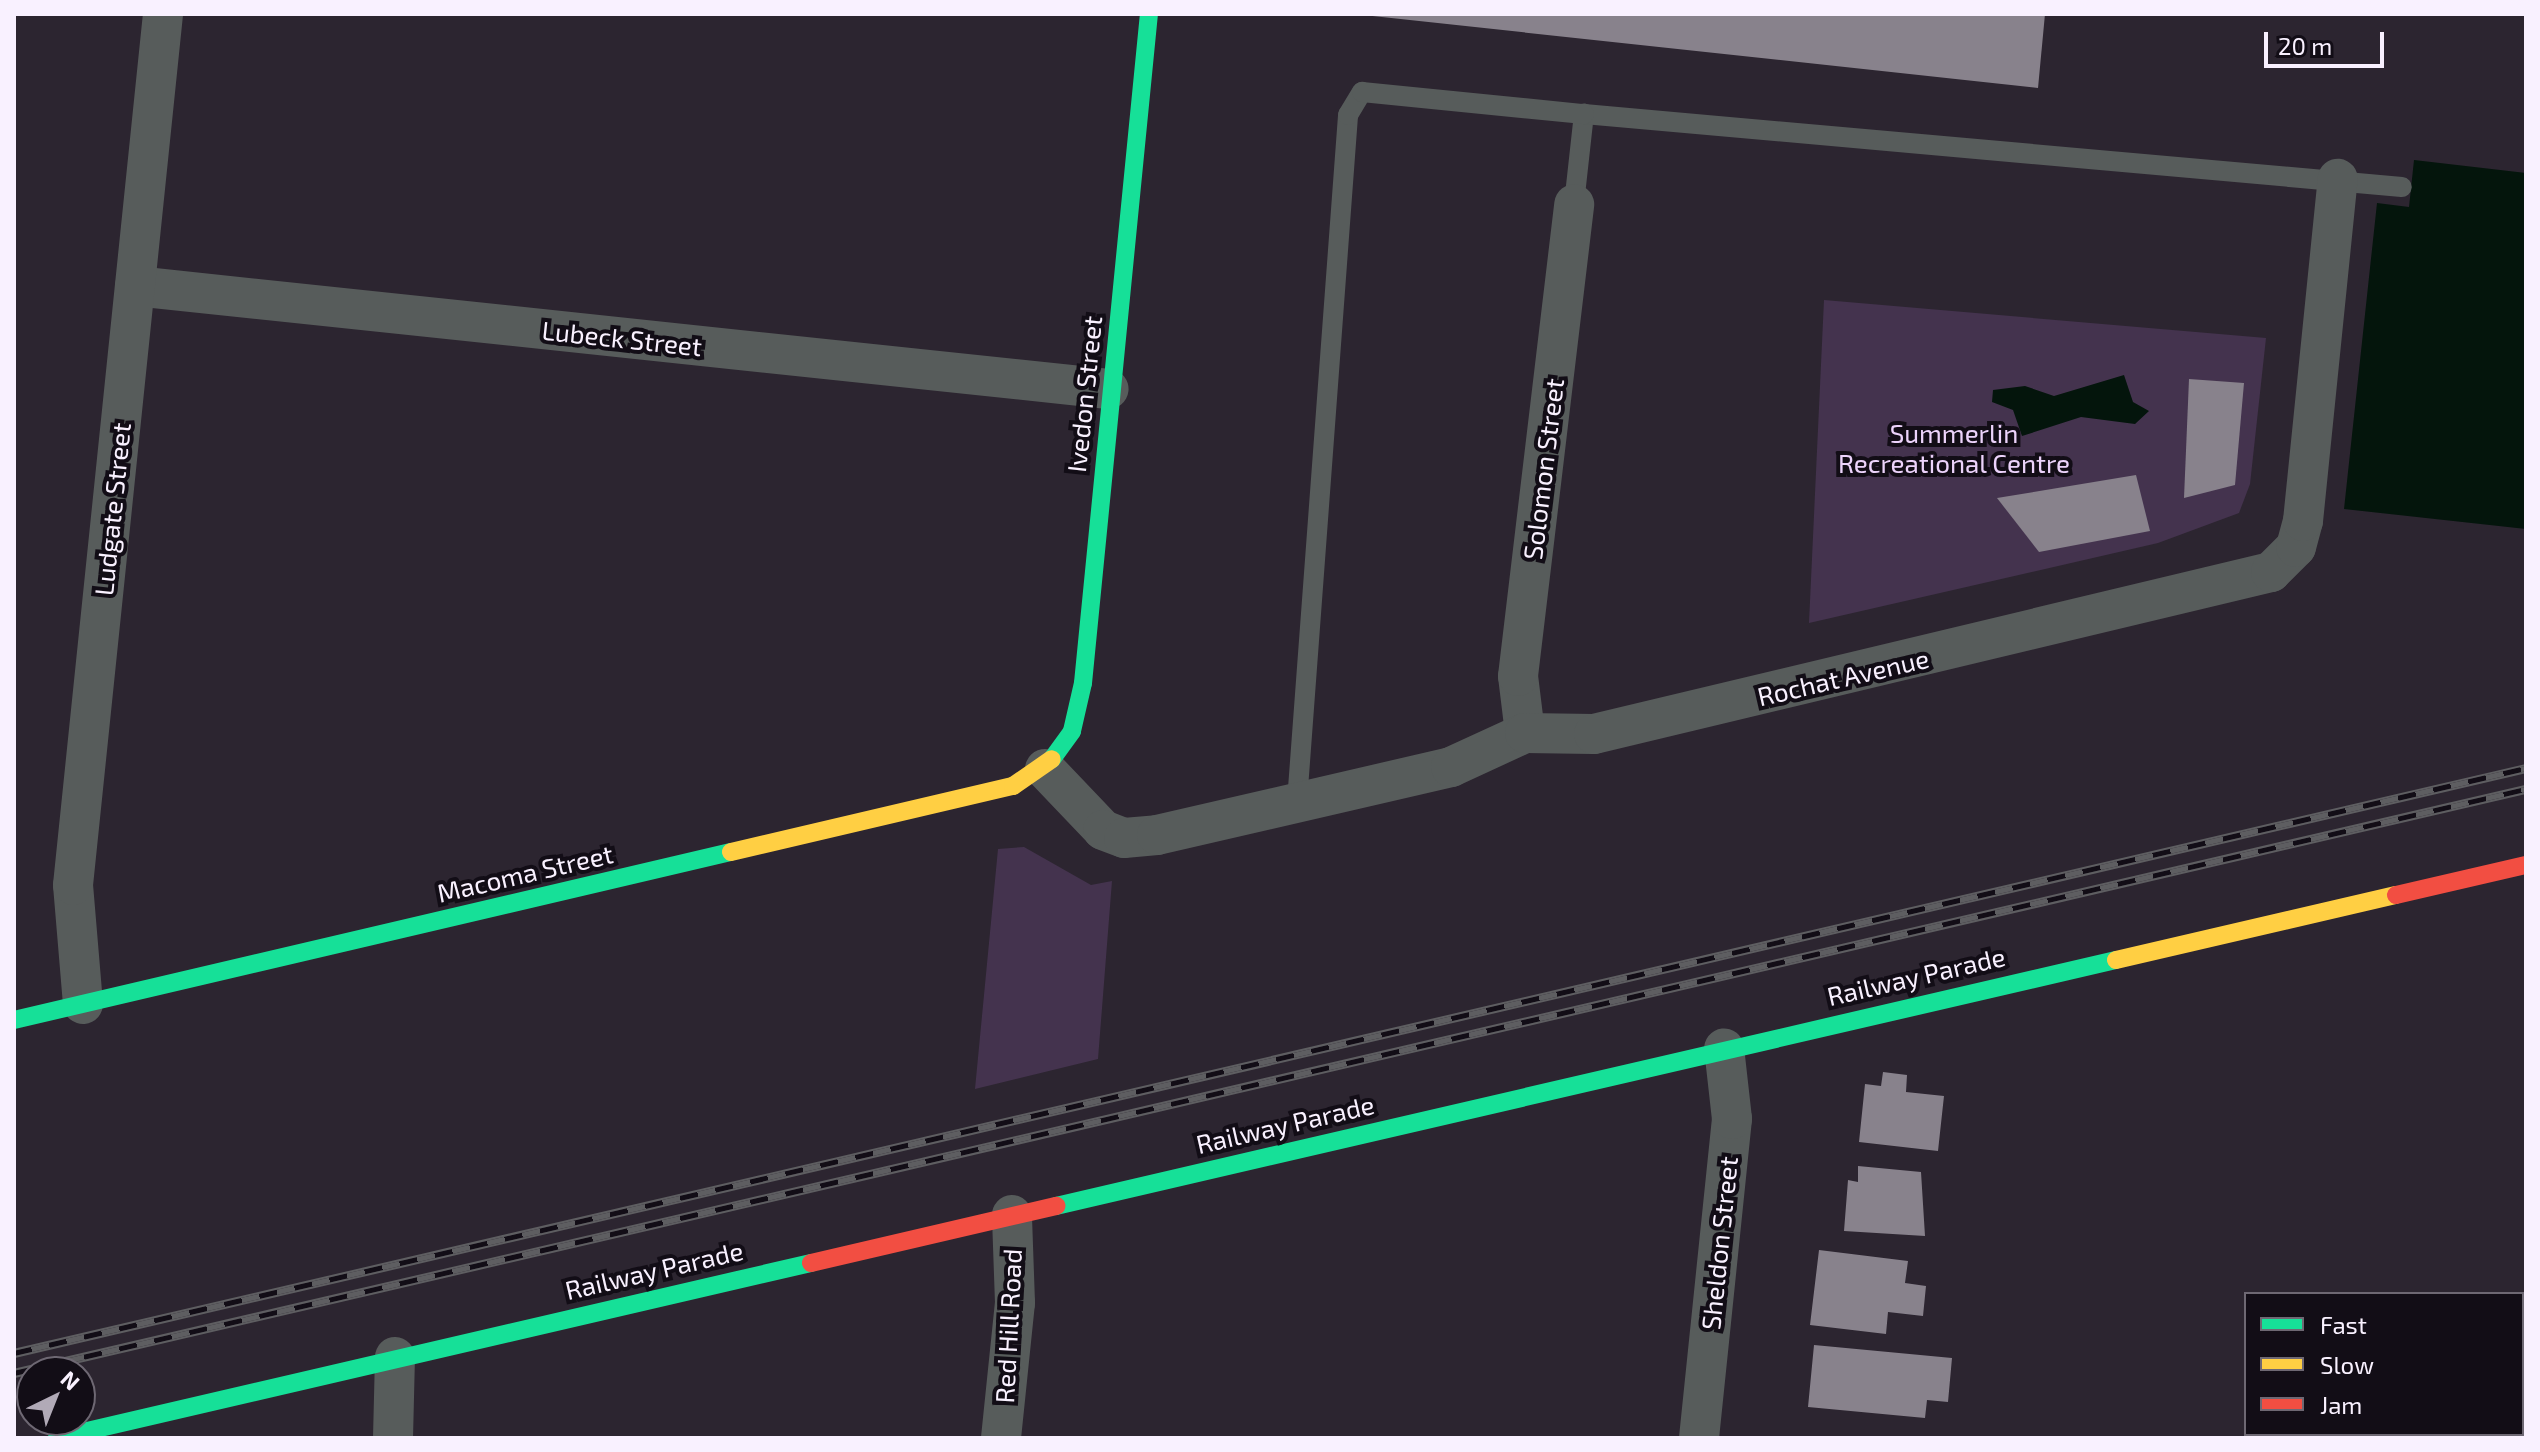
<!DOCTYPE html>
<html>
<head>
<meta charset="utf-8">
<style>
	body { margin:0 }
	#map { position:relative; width:2540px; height:1452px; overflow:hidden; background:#2c2530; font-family:"Exo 2",sans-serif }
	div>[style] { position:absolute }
	.green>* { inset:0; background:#44334e }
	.water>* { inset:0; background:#04150c }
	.building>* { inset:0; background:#88828c }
	.lane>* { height:20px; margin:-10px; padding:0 10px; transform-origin:10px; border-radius:10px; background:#575c5b }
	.street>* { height:40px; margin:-20px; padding:0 20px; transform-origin:20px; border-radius:20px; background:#575c5b }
	.fast>* { height:18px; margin:-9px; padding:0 9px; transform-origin:9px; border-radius:9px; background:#16e098 }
	.slow>* { height:18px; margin:-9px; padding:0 9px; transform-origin:9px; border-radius:9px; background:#ffcf43 }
	.jam>* { height:18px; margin:-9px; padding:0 9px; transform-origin:9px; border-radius:9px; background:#f24e42 }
	.rail>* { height:9px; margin-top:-4.5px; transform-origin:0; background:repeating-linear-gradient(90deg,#120d16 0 18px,#5e5e61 0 36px); box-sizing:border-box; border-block:2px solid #5e5e61 }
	span { translate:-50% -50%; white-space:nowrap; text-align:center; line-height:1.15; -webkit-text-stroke:8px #120d16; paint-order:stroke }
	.street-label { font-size:26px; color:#f9f1ff }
	.park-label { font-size:26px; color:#ecd3fb }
	.frame { position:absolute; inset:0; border:16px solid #f9f1ff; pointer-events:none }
	.legend { position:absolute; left:2244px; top:1292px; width:280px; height:144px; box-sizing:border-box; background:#120d16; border:2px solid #6e6873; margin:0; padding:10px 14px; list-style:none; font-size:24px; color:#f9f1ff }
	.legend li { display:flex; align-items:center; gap:16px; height:40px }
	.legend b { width:40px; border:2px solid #6e6873 }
	.north { position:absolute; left:16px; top:1356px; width:80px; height:80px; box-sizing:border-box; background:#120d16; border:2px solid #6e6873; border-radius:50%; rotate:43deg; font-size:22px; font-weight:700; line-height:32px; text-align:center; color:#f9f1ff }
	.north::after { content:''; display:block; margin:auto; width:28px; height:36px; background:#b1aab7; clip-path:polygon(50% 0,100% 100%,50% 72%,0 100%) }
	.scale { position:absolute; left:2264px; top:32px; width:120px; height:36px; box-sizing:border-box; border:4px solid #f9f1ff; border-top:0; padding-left:10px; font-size:24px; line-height:28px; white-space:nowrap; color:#f9f1ff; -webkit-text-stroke:6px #120d16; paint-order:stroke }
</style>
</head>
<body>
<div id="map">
	<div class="green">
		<i style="clip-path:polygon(1824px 300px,2266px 338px,2250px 484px,2239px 513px,2158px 543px,1809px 623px)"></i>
		<i style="clip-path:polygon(1024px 847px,1091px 885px,1112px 881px,1098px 1059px,975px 1089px,998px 849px)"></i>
	</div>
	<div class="water">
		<i style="clip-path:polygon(2414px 160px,2526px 173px,2526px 529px,2344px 509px,2377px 203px,2409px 207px)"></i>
		<i style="clip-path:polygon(2124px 375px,2133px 402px,2149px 411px,2135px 424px,2081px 417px,2022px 436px,2013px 410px,1992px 402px,1993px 390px,2025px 386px,2054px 396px)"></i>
	</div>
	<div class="building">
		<i style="clip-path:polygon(1354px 14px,2045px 14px,2038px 88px)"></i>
		<i style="clip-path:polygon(2189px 379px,2244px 383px,2235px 485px,2184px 498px)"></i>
		<i style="clip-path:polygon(2136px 475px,2150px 531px,2039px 552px,1997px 498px)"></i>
		<i style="clip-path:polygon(1883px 1072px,1907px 1075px,1906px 1092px,1944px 1096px,1938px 1151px,1859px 1142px,1865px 1084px,1881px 1086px)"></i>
		<i style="clip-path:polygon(1858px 1166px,1921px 1172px,1925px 1236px,1844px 1231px,1848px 1180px,1858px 1182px)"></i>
		<i style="clip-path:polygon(1819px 1250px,1908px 1261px,1905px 1283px,1926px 1286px,1923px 1316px,1888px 1312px,1886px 1334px,1810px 1325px)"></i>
		<i style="clip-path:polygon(1814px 1345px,1952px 1358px,1948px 1402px,1927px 1400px,1925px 1418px,1808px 1407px)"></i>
	</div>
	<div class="lane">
		<i style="left:1574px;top:204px;width:91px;rotate:-83.7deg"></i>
		<i style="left:1584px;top:114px;width:821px;rotate:5.1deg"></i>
		<i style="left:1297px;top:802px;width:689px;rotate:-85.75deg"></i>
		<i style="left:1348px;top:115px;width:27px;rotate:-59deg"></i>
		<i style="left:1362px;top:92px;width:223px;rotate:5.7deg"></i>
	</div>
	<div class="street">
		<i style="left:135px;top:286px;width:979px;rotate:6.04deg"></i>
		<i style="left:1525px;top:733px;width:57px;rotate:-97deg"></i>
		<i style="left:1518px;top:676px;width:475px;rotate:-83.2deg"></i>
		<i style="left:1045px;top:769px;width:84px;rotate:46.4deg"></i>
		<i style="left:1103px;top:830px;width:22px;rotate:21deg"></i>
		<i style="left:1124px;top:838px;width:33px;rotate:-5deg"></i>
		<i style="left:1157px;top:835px;width:302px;rotate:-13deg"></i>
		<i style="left:1451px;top:767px;width:81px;rotate:-24.7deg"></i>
		<i style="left:1525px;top:733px;width:69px;rotate:0.8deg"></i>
		<i style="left:1594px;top:734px;width:696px;rotate:-13.46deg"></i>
		<i style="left:2271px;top:572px;width:35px;rotate:-45deg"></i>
		<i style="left:2296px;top:547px;width:27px;rotate:-75deg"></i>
		<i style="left:2303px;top:521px;width:344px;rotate:-84.2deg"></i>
		<i style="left:83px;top:1004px;width:119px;rotate:-94.8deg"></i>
		<i style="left:73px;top:885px;width:876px;rotate:-84.1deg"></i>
		<i style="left:393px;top:1438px;width:81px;rotate:-88.6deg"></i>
		<i style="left:1001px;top:1438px;width:136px;rotate:-84.1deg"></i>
		<i style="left:1015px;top:1303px;width:88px;rotate:-92deg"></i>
		<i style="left:1699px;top:1438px;width:321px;rotate:-84.1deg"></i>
		<i style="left:1732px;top:1119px;width:71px;rotate:-96.4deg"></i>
	</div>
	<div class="fast">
		<i style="left:1052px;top:759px;width:34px;rotate:-54deg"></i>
		<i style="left:1072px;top:731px;width:49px;rotate:-77.1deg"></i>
		<i style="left:1083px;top:683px;width:672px;rotate:-84.37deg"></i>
		<i style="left:14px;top:1020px;width:736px;rotate:-13.19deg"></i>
		<i style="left:1056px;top:1206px;width:1088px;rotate:-13.07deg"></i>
		<i style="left:57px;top:1438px;width:774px;rotate:-13.07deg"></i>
	</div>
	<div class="slow">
		<i style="left:731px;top:852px;width:290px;rotate:-13.2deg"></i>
		<i style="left:1013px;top:786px;width:47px;rotate:-34.7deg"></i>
		<i style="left:2116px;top:960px;width:287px;rotate:-13.1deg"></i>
	</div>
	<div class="jam">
		<i style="left:2396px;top:895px;width:133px;rotate:-13deg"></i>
		<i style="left:811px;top:1263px;width:252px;rotate:-13.1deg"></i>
	</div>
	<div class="rail">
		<i style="left:14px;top:1353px;width:2579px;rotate:-13.11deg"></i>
		<i style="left:14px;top:1373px;width:2579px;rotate:-13.09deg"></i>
	</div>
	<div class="street-label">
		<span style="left:622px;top:338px;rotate:6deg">Lubeck Street</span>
		<span style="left:1084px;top:394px;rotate:-84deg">Ivedon Street</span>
		<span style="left:1543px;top:469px;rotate:-83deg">Solomon Street</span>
		<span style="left:112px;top:509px;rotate:-84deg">Ludgate Street</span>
		<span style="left:1843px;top:677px;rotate:-13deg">Rochat Avenue</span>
		<span style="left:525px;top:873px;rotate:-13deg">Macoma Street</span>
		<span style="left:1916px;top:976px;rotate:-13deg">Railway Parade</span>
		<span style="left:1285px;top:1124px;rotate:-13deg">Railway Parade</span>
		<span style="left:1719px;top:1243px;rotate:-84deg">Sheldon Street</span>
		<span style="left:654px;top:1270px;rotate:-13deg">Railway Parade</span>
		<span style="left:1008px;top:1326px;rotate:-87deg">Red Hill Road</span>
	</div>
	<div class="park-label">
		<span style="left:1954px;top:448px">Summerlin<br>Recreational Centre</span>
	</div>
	<div class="frame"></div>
	<ul class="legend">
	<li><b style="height:10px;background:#16e098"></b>Fast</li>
	<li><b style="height:10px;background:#ffcf43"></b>Slow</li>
	<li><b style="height:10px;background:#f24e42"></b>Jam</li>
	</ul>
	<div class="north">N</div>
	<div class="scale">20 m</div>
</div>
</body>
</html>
